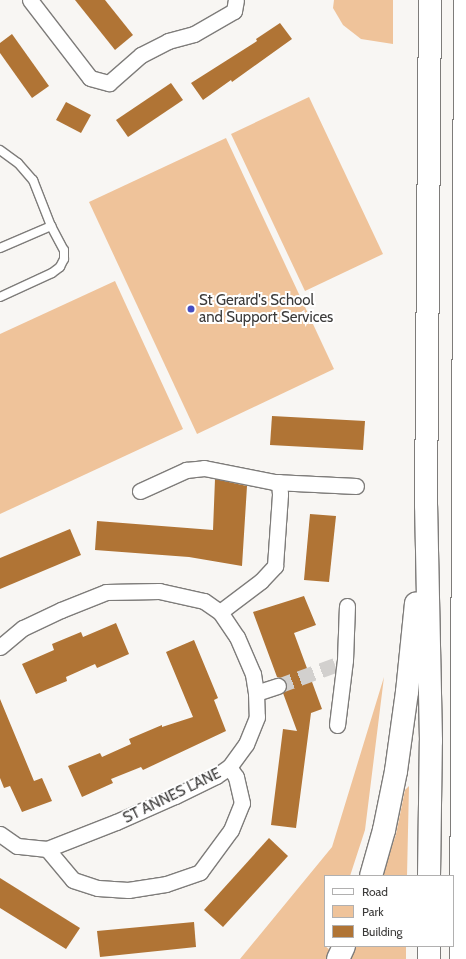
<!DOCTYPE html>
<html>
<head>
<meta charset="utf-8">
<style>
	body { margin:0 }
	#map { position:relative; width:466px; height:959px; overflow:hidden; background:#f8f6f3; font-family:Cabin,sans-serif }
	div>[style] { position:absolute }
	.green>* { inset:0; background:#efc39a }
	.building>* { inset:0; background:#b07435 }
	.street-tunnel>* { height:15px; margin-top:-7.5px; transform-origin:0; background:repeating-linear-gradient(90deg,#d2d0ce 0 15px,transparent 0 23px) }
	.roads { filter:drop-shadow(1px 0 #7e7c7a) drop-shadow(-1px 0 #7e7c7a) drop-shadow(0 1px #7e7c7a) drop-shadow(0 -1px #7e7c7a) }
	.lane>* { height:8px; margin:-4px; padding:0 4px; transform-origin:4px; border-radius:4px; background:#fff }
	.street>* { height:15px; margin:-7.5px; padding:0 7.5px; transform-origin:7.5px; border-radius:7.5px; background:#fff }
	.highway>* { height:22px; margin:-11px; padding:0 11px; transform-origin:11px; border-radius:11px; background:#fff }
	.dots>* { width:11px; height:11px; translate:-50% -50%; box-sizing:border-box; border:2px solid #fff; border-radius:50% }
	span { translate:-50% -50%; white-space:nowrap; text-align:center; line-height:1.15; -webkit-text-stroke:4px #fff; paint-order:stroke }
	.poi-label { font-size:15px; color:#3b3a39 }
	.left { translate:0 -50%; text-align:left }
	.street-label { font-size:15px; color:#3b3a39 }
	.legend { position:absolute; left:324px; top:875px; width:130px; height:72px; box-sizing:border-box; background:#fff; border:1px solid #b1b0b0; margin:0; padding:5px 7px; list-style:none; font-size:12px; color:#3b3a39 }
	.legend li { display:flex; align-items:center; gap:8px; height:20px }
	.legend b { width:20px; border:1px solid #b1b0b0 }
</style>
</head>
<body>
<div id="map">
	<div class="green">
		<i style="clip-path:polygon(334px 0,393px 0,393px 44px,361px 39px,343px 25px,333px 8px)"></i>
		<i style="clip-path:polygon(309px 97px,383px 254px,305px 291px,231px 134px)"></i>
		<i style="clip-path:polygon(226px 138px,334px 369px,197px 434px,89px 202px)"></i>
		<i style="clip-path:polygon(115px 281px,183px 429px,0 514px,0 334px)"></i>
		<i style="clip-path:polygon(384px 677px,365px 830px,350px 876px,325px 876px,325px 946px,341px 959px,240px 959px,332px 847px)"></i>
		<i style="clip-path:polygon(409px 786px,407px 876px,382px 876px,396px 834px,405px 790px)"></i>
		<i style="clip-path:polygon(354px 946px,406px 946px,406px 959px,349px 959px)"></i>
	</div>
	<div class="building">
		<i style="clip-path:polygon(75px 0,105px 0,133px 35px,115px 50px)"></i>
		<i style="clip-path:polygon(280px 23px,292px 39px,232px 82px,231px 80px,203px 100px,191px 83px,257px 41px,256px 39px)"></i>
		<i style="clip-path:polygon(12px 34px,49px 86px,32px 98px,0 53px,0 43px)"></i>
		<i style="clip-path:polygon(171px 83px,183px 100px,128px 137px,116px 120px)"></i>
		<i style="clip-path:polygon(66px 102px,91px 115px,81px 133px,56px 120px)"></i>
		<i style="clip-path:polygon(272px 416px,365px 421px,363px 450px,270px 445px)"></i>
		<i style="clip-path:polygon(215px 479px,247px 486px,242px 566px,189px 557px,95px 550px,97px 521px,213px 530px)"></i>
		<i style="clip-path:polygon(310px 514px,336px 516px,329px 582px,304px 580px)"></i>
		<i style="clip-path:polygon(70px 529px,81px 555px,0 589px,0 558px)"></i>
		<i style="clip-path:polygon(304px 596px,316px 625px,294px 633px,322px 709px,311px 713px,296px 828px,271px 825px,283px 729px,297px 731px,283px 693px,287px 688px,286px 683px,284px 679px,277px 677px,253px 612px)"></i>
		<i style="clip-path:polygon(116px 623px,129px 654px,97px 668px,95px 664px,66px 677px,67px 681px,36px 694px,22px 664px,54px 650px,52px 644px,81px 632px,83px 637px)"></i>
		<i style="clip-path:polygon(194px 640px,218px 698px,214px 700px,226px 731px,143px 770px,141px 767px,111px 779px,113px 783px,82px 797px,68px 766px,100px 753px,102px 757px,131px 744px,129px 739px,162px 725px,162px 727px,193px 717px,166px 652px)"></i>
		<i style="clip-path:polygon(0 699px,34px 781px,42px 778px,52px 801px,22px 812px,10px 786px,4px 788px,0 778px)"></i>
		<i style="clip-path:polygon(269px 838px,288px 856px,223px 927px,204px 910px)"></i>
		<i style="clip-path:polygon(0 878px,80px 928px,66px 949px,0 908px)"></i>
		<i style="clip-path:polygon(194px 922px,196px 947px,100px 957px,97px 931px)"></i>
	</div>
	<div class="street-tunnel">
		<i style="left:278px;top:686px;width:61px;rotate:-20.2deg"></i>
	</div>
	<div class="roads">
		<div class="lane">
			<i style="left:0;top:150px;width:22px;rotate:36deg"></i>
			<i style="left:18px;top:163px;width:23px;rotate:49deg"></i>
			<i style="left:33px;top:180px;width:49px;rotate:68.6deg"></i>
			<i style="left:51px;top:226px;width:27px;rotate:62deg"></i>
			<i style="left:64px;top:250px;width:9px;rotate:90deg"></i>
			<i style="left:64px;top:259px;width:9px;rotate:117deg"></i>
			<i style="left:60px;top:267px;width:10px;rotate:143deg"></i>
			<i style="left:52px;top:273px;width:57px;rotate:155.2deg"></i>
			<i style="left:0;top:248px;width:56px;rotate:-23.3deg"></i>
		</div>
		<div class="street">
			<i style="left:30px;top:0;width:98px;rotate:52.4deg"></i>
			<i style="left:90px;top:78px;width:20px;rotate:15deg"></i>
			<i style="left:109px;top:83px;width:43px;rotate:-41.2deg"></i>
			<i style="left:141px;top:55px;width:30px;rotate:-27deg"></i>
			<i style="left:168px;top:41px;width:27px;rotate:-15deg"></i>
			<i style="left:194px;top:34px;width:46px;rotate:-29.9deg"></i>
			<i style="left:234px;top:11px;width:11px;rotate:-80deg"></i>
			<i style="left:140px;top:491px;width:51px;rotate:-24.5deg"></i>
			<i style="left:186px;top:470px;width:18px;rotate:-6deg"></i>
			<i style="left:204px;top:468px;width:71px;rotate:11.3deg"></i>
			<i style="left:274px;top:482px;width:82px;rotate:2.8deg"></i>
			<i style="left:220px;top:612px;width:51px;rotate:-37.1deg"></i>
			<i style="left:261px;top:581px;width:21px;rotate:-47deg"></i>
			<i style="left:275px;top:566px;width:72px;rotate:-86deg"></i>
			<i style="left:280px;top:494px;width:12px;rotate:-95deg"></i>
			<i style="left:0;top:647px;width:30px;rotate:-40deg"></i>
			<i style="left:23px;top:628px;width:42px;rotate:-25.3deg"></i>
			<i style="left:61px;top:610px;width:48px;rotate:-21.8deg"></i>
			<i style="left:106px;top:592px;width:53px;rotate:-1.1deg"></i>
			<i style="left:159px;top:591px;width:46px;rotate:12.5deg"></i>
			<i style="left:204px;top:601px;width:19px;rotate:35deg"></i>
			<i style="left:220px;top:612px;width:30px;rotate:56deg"></i>
			<i style="left:237px;top:637px;width:40px;rotate:66.6deg"></i>
			<i style="left:253px;top:674px;width:19px;rotate:81deg"></i>
			<i style="left:256px;top:693px;width:24px;rotate:88deg"></i>
			<i style="left:257px;top:717px;width:29px;rotate:112deg"></i>
			<i style="left:246px;top:744px;width:29px;rotate:126deg"></i>
			<i style="left:229px;top:767px;width:16px;rotate:145deg"></i>
			<i style="left:216px;top:776px;width:46px;rotate:154deg"></i>
			<i style="left:175px;top:796px;width:64px;rotate:156.2deg"></i>
			<i style="left:116px;top:822px;width:74px;rotate:158.6deg"></i>
			<i style="left:47px;top:849px;width:30px;rotate:-174deg"></i>
			<i style="left:17px;top:846px;width:21px;rotate:-145deg"></i>
			<i style="left:256px;top:693px;width:23px;rotate:-18deg"></i>
			<i style="left:337px;top:725px;width:65px;rotate:-83deg"></i>
			<i style="left:345px;top:660px;width:54px;rotate:-87.9deg"></i>
			<i style="left:47px;top:849px;width:40px;rotate:50deg"></i>
			<i style="left:73px;top:880px;width:26px;rotate:18deg"></i>
			<i style="left:98px;top:888px;width:30px;rotate:4deg"></i>
			<i style="left:128px;top:890px;width:38px;rotate:-9deg"></i>
			<i style="left:166px;top:884px;width:36px;rotate:-19deg"></i>
			<i style="left:200px;top:872px;width:52px;rotate:-53.6deg"></i>
			<i style="left:231px;top:830px;width:29px;rotate:-68deg"></i>
			<i style="left:242px;top:803px;width:27px;rotate:-103deg"></i>
			<i style="left:236px;top:777px;width:12px;rotate:-125deg"></i>
		</div>
		<div class="highway">
			<i style="left:371px;top:876px;width:48px;rotate:-74.2deg"></i>
			<i style="left:384px;top:830px;width:60px;rotate:-78.5deg"></i>
			<i style="left:396px;top:771px;width:80px;rotate:-82.1deg"></i>
			<i style="left:407px;top:692px;width:89px;rotate:-84.2deg"></i>
			<i style="left:429px;top:876px;width:135px;rotate:-89.2deg"></i>
			<i style="left:431px;top:741px;width:235px;rotate:-91.2deg"></i>
			<i style="left:426px;top:506px;width:506px;rotate:-89.55deg"></i>
			<i style="left:338px;top:959px;width:14px;rotate:-65deg"></i>
			<i style="left:429px;top:959px;width:13px;rotate:-90deg"></i>
			<i style="left:461px;top:959px;width:959px;rotate:-89.76deg"></i>
		</div>
	</div>
	<div class="dots">
		<i style="left:191px;top:309px;background:#464dc2"></i>
	</div>
	<div class="poi-label">
		<span class="left" style="left:199px;top:309px">St Gerard's School<br>and Support Services</span>
	</div>
	<div class="street-label">
		<span style="left:172px;top:796px;rotate:-26deg">ST ANNES LANE</span>
	</div>
	<ul class="legend">
	<li><b style="height:5px;background:#fff"></b>Road</li>
	<li><b style="height:11px;background:#efc39a"></b>Park</li>
	<li><b style="height:11px;background:#b07435"></b>Building</li>
	</ul>
</div>
</body>
</html>
